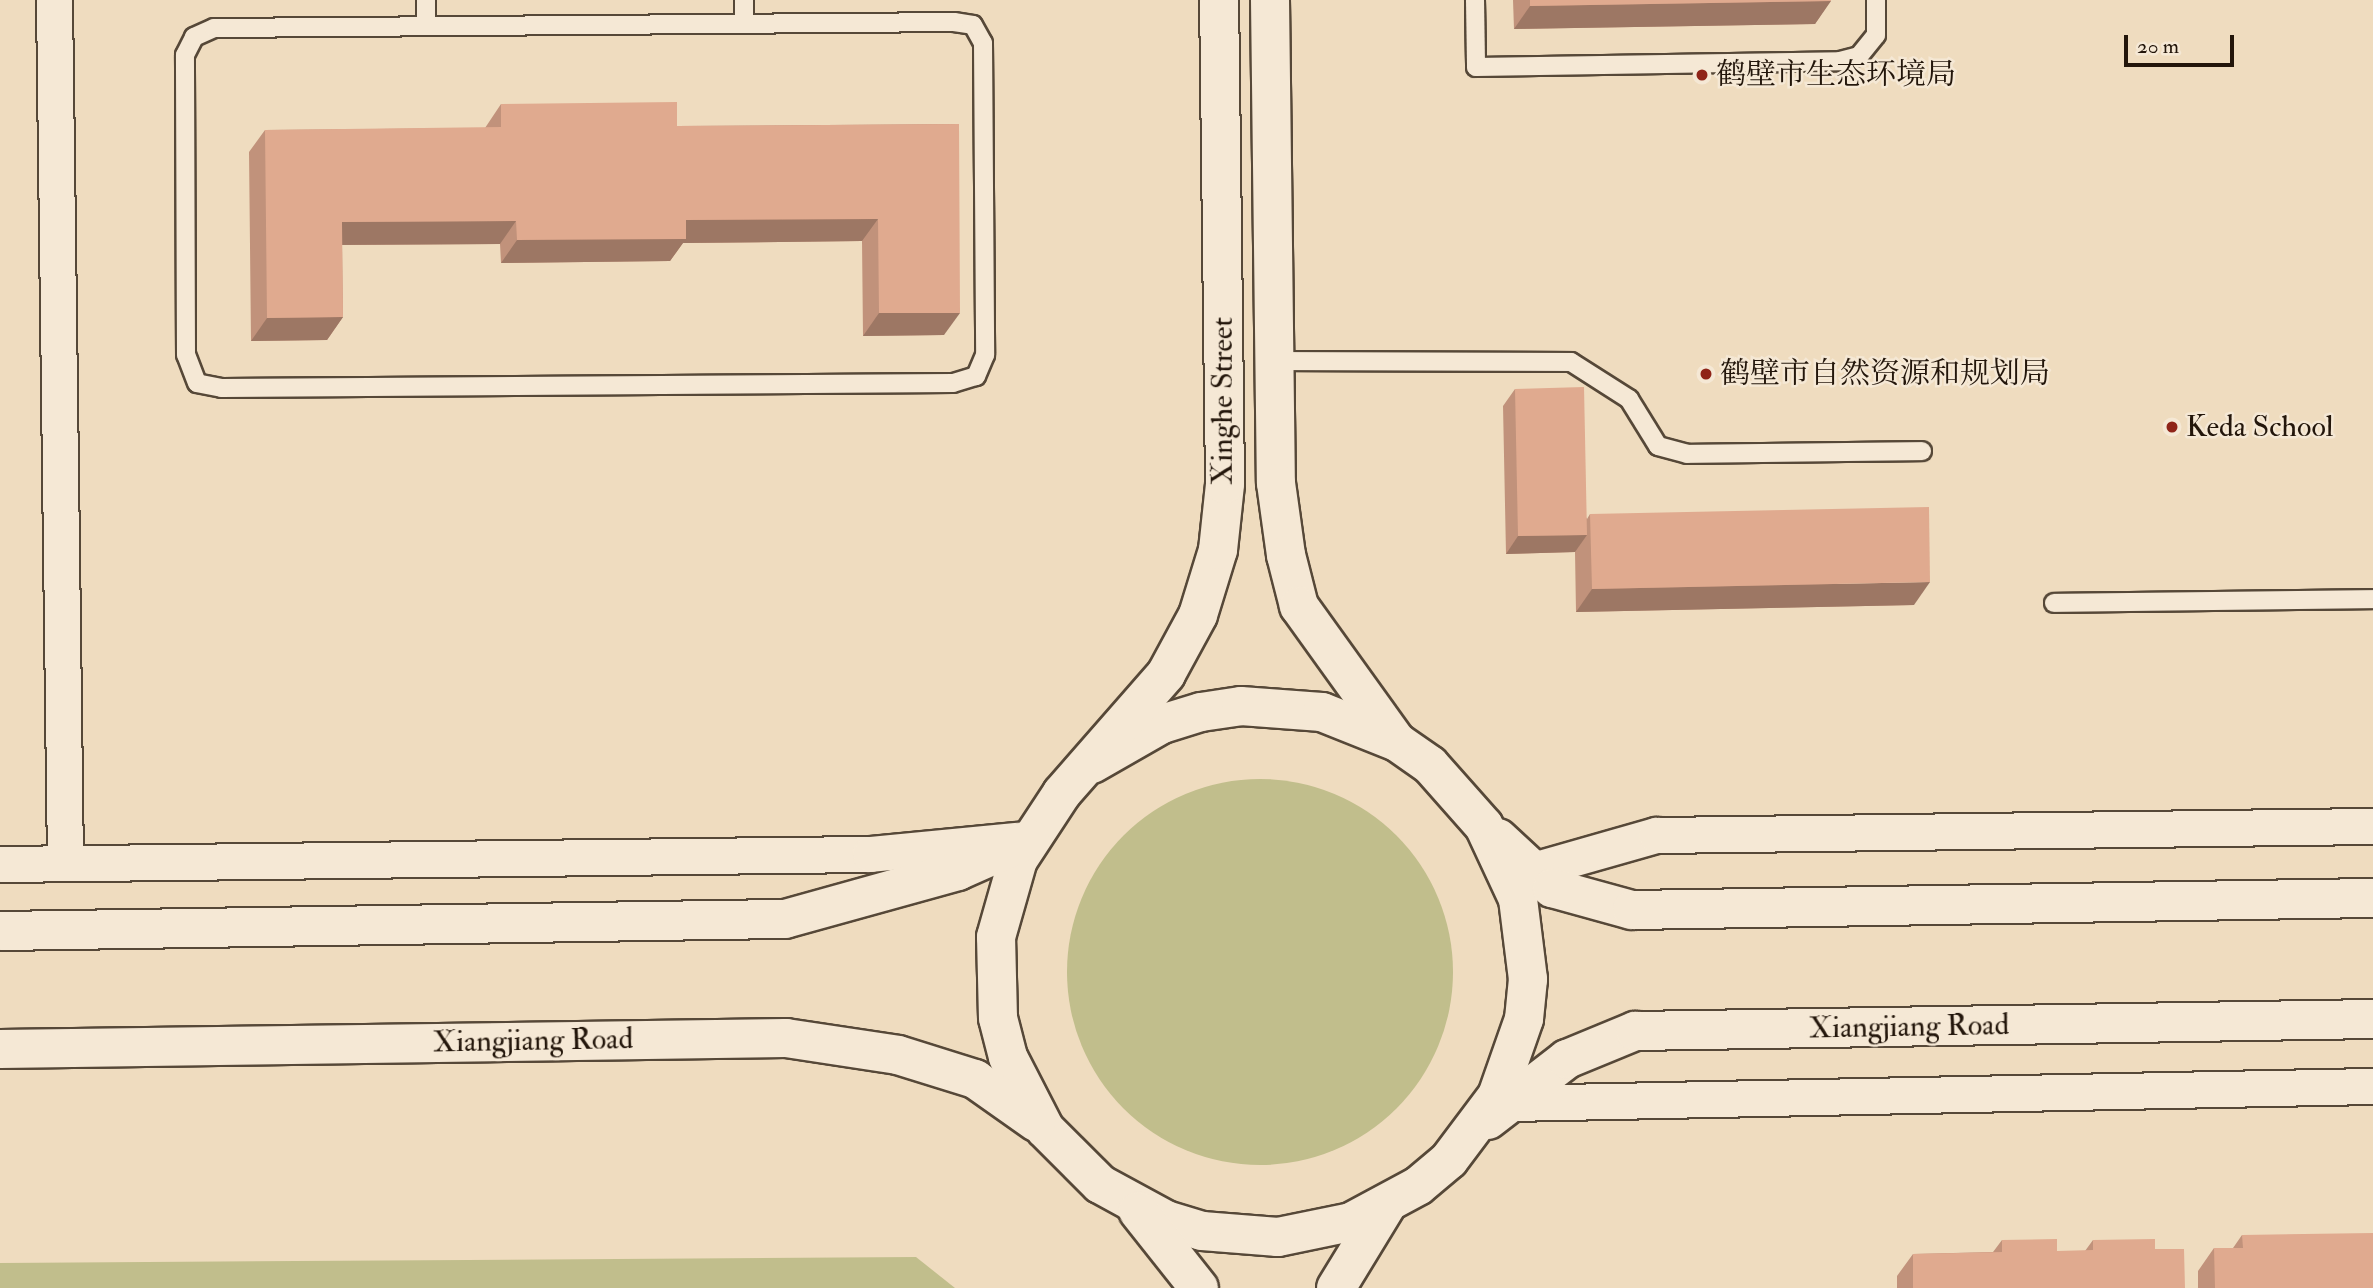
<!DOCTYPE html>
<html>
<head>
<meta charset="utf-8">
<style>
	body { margin:0 }
	#map { position:relative; width:2373px; height:1288px; overflow:hidden; background:#efdcbf; font-family:"IM FELL Double Pica","Noto Serif SC",serif }
	div>[style] { position:absolute }
	.green>* { inset:0; background:#c1be8c }
	.round { border-radius:50% }
	.roads { filter:drop-shadow(2px 0 #564838) drop-shadow(-2px 0 #564838) drop-shadow(0 2px #564838) drop-shadow(0 -2px #564838) }
	.lane>* { height:18px; margin:-9px; padding:0 9px; transform-origin:9px; border-radius:9px; background:#f5e8d5 }
	.street>* { height:35px; margin:-17.5px; padding:0 17.5px; transform-origin:17.5px; border-radius:17.5px; background:#f5e8d5 }
	.secondary>* { height:38px; margin:-19px; padding:0 19px; transform-origin:19px; border-radius:19px; background:#f5e8d5 }
	.wall>* { inset:0; background:#c1927b }
	.shaded-wall>* { inset:0; background:#9d7764 }
	.building>* { inset:0; background:#e0aa8f }
	.dots>* { width:19px; height:19px; translate:-50% -50%; box-sizing:border-box; border:4px solid #f5e8d5; border-radius:50% }
	span { translate:-50% -50%; white-space:nowrap; text-align:center; line-height:1.15; -webkit-text-stroke:5px #f5e8d5; paint-order:stroke }
	.poi-label { font-size:30px; color:#23160b }
	.left { translate:0 -50%; text-align:left }
	.street-label { font-size:30px; color:#23160b }
	.scale { position:absolute; left:2124px; top:35px; width:110px; height:32px; box-sizing:border-box; border:4px solid #23160b; border-top:0; padding-left:9px; font-size:21px; line-height:24px; white-space:nowrap; color:#23160b; -webkit-text-stroke:5px #f5e8d5; paint-order:stroke }
</style>
</head>
<body>
<div id="map">
	<div class="green">
		<i class="round" style="left:1067px;top:779px;width:386px;height:386px"></i>
		<i style="clip-path:polygon(916px 1257px,955px 1288px,0 1288px,0 1263px)"></i>
	</div>
	<div class="roads">
		<div class="lane">
			<i style="left:426px;top:0;width:26px;rotate:90deg"></i>
			<i style="left:744px;top:0;width:24px;rotate:90deg"></i>
			<i style="left:1475px;top:0;width:67px;rotate:89.1deg"></i>
			<i style="left:1476px;top:67px;width:364px;rotate:-0.9deg"></i>
			<i style="left:1840px;top:61px;width:20px;rotate:-15deg"></i>
			<i style="left:1859px;top:56px;width:27px;rotate:-51deg"></i>
			<i style="left:1876px;top:35px;width:35px;rotate:-90deg"></i>
			<i style="left:954px;top:22px;width:19px;rotate:9deg"></i>
			<i style="left:973px;top:25px;width:21px;rotate:61deg"></i>
			<i style="left:983px;top:43px;width:312px;rotate:89.6deg"></i>
			<i style="left:985px;top:355px;width:23px;rotate:113deg"></i>
			<i style="left:976px;top:376px;width:24px;rotate:163deg"></i>
			<i style="left:953px;top:383px;width:731px;rotate:179.61deg"></i>
			<i style="left:222px;top:388px;width:25px;rotate:-169deg"></i>
			<i style="left:197px;top:383px;width:30px;rotate:-111deg"></i>
			<i style="left:186px;top:355px;width:300px;rotate:-90.2deg"></i>
			<i style="left:185px;top:55px;width:20px;rotate:-63deg"></i>
			<i style="left:194px;top:37px;width:22px;rotate:-24deg"></i>
			<i style="left:214px;top:28px;width:740px;rotate:-0.46deg"></i>
			<i style="left:1275px;top:361px;width:296px;rotate:0.2deg"></i>
			<i style="left:1571px;top:362px;width:69px;rotate:32.5deg"></i>
			<i style="left:1629px;top:399px;width:55px;rotate:58.3deg"></i>
			<i style="left:1658px;top:446px;width:30px;rotate:15deg"></i>
			<i style="left:1687px;top:454px;width:235px;rotate:-0.7deg"></i>
			<i style="left:2054px;top:603px;width:319px;rotate:-0.7deg"></i>
		</div>
		<div class="street">
			<i style="left:54px;top:0;width:863px;rotate:89.27deg"></i>
			<i style="left:0;top:864px;width:870px;rotate:-0.66deg"></i>
			<i style="left:870px;top:854px;width:147px;rotate:-5.5deg"></i>
			<i style="left:1533px;top:870px;width:128px;rotate:-15.9deg"></i>
			<i style="left:1656px;top:835px;width:717px;rotate:-0.72deg"></i>
			<i style="left:1510px;top:1103px;width:863px;rotate:-1.13deg"></i>
		</div>
		<div class="secondary">
			<i style="left:1270px;top:0;width:483px;rotate:89.3deg"></i>
			<i style="left:1276px;top:483px;width:73px;rotate:82.1deg"></i>
			<i style="left:1286px;top:555px;width:53px;rotate:75.7deg"></i>
			<i style="left:1299px;top:606px;width:163px;rotate:54.3deg"></i>
			<i style="left:1092px;top:764px;width:81px;rotate:-29.7deg"></i>
			<i style="left:1162px;top:724px;width:41px;rotate:-17.1deg"></i>
			<i style="left:1201px;top:712px;width:40px;rotate:-8.5deg"></i>
			<i style="left:1241px;top:706px;width:81px;rotate:4.2deg"></i>
			<i style="left:1322px;top:712px;width:81px;rotate:21.8deg"></i>
			<i style="left:1397px;top:742px;width:40px;rotate:34.9deg"></i>
			<i style="left:1430px;top:765px;width:81px;rotate:48.5deg"></i>
			<i style="left:1484px;top:826px;width:81px;rotate:65deg"></i>
			<i style="left:1518px;top:899px;width:81px;rotate:82.9deg"></i>
			<i style="left:1528px;top:979px;width:40px;rotate:95.7deg"></i>
			<i style="left:1524px;top:1019px;width:82px;rotate:109.3deg"></i>
			<i style="left:1497px;top:1096px;width:80px;rotate:126.9deg"></i>
			<i style="left:1449px;top:1160px;width:40px;rotate:140deg"></i>
			<i style="left:1418px;top:1186px;width:76px;rotate:151.8deg"></i>
			<i style="left:1351px;top:1222px;width:75px;rotate:168.4deg"></i>
			<i style="left:1278px;top:1237px;width:76px;rotate:-175.5deg"></i>
			<i style="left:1202px;top:1231px;width:38px;rotate:-163deg"></i>
			<i style="left:1166px;top:1220px;width:75px;rotate:-151.4deg"></i>
			<i style="left:1100px;top:1184px;width:78px;rotate:-135deg"></i>
			<i style="left:1045px;top:1129px;width:81px;rotate:-117.2deg"></i>
			<i style="left:1008px;top:1057px;width:40px;rotate:-104.4deg"></i>
			<i style="left:998px;top:1018px;width:81px;rotate:-91.4deg"></i>
			<i style="left:996px;top:937px;width:80px;rotate:-74.1deg"></i>
			<i style="left:1018px;top:860px;width:80px;rotate:-56.7deg"></i>
			<i style="left:1062px;top:793px;width:158px;rotate:-48.8deg"></i>
			<i style="left:1166px;top:674px;width:67px;rotate:-61.5deg"></i>
			<i style="left:1198px;top:615px;width:68px;rotate:-72.9deg"></i>
			<i style="left:1218px;top:550px;width:66px;rotate:-83.9deg"></i>
			<i style="left:1225px;top:484px;width:484px;rotate:-90.7deg"></i>
			<i style="left:1498px;top:838px;width:74px;rotate:42.8deg"></i>
			<i style="left:1552px;top:888px;width:83px;rotate:15.4deg"></i>
			<i style="left:1632px;top:910px;width:741px;rotate:-0.93deg"></i>
			<i style="left:0;top:931px;width:785px;rotate:-0.88deg"></i>
			<i style="left:785px;top:919px;width:180px;rotate:-15.5deg"></i>
			<i style="left:958px;top:871px;width:79px;rotate:-24deg"></i>
			<i style="left:0;top:1049px;width:786px;rotate:-0.8deg"></i>
			<i style="left:786px;top:1038px;width:113px;rotate:8.6deg"></i>
			<i style="left:898px;top:1055px;width:81px;rotate:17.3deg"></i>
			<i style="left:975px;top:1079px;width:75px;rotate:35.2deg"></i>
			<i style="left:1488px;top:1120px;width:100px;rotate:-37.7deg"></i>
			<i style="left:1567px;top:1059px;width:74px;rotate:-22.4deg"></i>
			<i style="left:1635px;top:1031px;width:738px;rotate:-0.93deg"></i>
			<i style="left:1138px;top:1211px;width:98px;rotate:51.6deg"></i>
			<i style="left:1336px;top:1288px;width:96px;rotate:-58.6deg"></i>
		</div>
	</div>
	<div class="wall">
		<i style="clip-path:polygon(1513px 0,1831px 0,1815px 24px,1514px 29px)"></i>
		<i style="clip-path:polygon(501px 104px,677px 126px,959px 124px,944px 335px,863px 336px,862px 241px,683px 243px,670px 261px,501px 263px,500px 244px,342px 245px,343px 317px,327px 340px,251px 341px,249px 152px,265px 130px,485px 128px)"></i>
		<i style="clip-path:polygon(1515px 389px,1587px 519px,1590px 514px,1914px 605px,1576px 612px,1575px 552px,1506px 554px,1503px 406px)"></i>
		<i style="clip-path:polygon(2242px 1235px,2373px 1288px,2198px 1288px,2198px 1271px,2214px 1248px,2233px 1248px)"></i>
		<i style="clip-path:polygon(2002px 1240px,2057px 1251px,2085px 1251px,2093px 1240px,2155px 1249px,2185px 1288px,1897px 1288px,1897px 1276px,1913px 1254px,1993px 1252px)"></i>
	</div>
	<div class="shaded-wall">
		<i style="clip-path:polygon(1831px 1px,1815px 24px,1514px 29px,1530px 6px)"></i>
		<i style="clip-path:polygon(878px 219px,862px 241px,683px 243px,670px 261px,501px 263px,517px 240px,686px 220px)"></i>
		<i style="clip-path:polygon(516px 221px,500px 244px,326px 245px,342px 222px)"></i>
		<i style="clip-path:polygon(879px 313px,960px 313px,944px 335px,863px 336px)"></i>
		<i style="clip-path:polygon(343px 317px,327px 340px,251px 341px,267px 318px)"></i>
		<i style="clip-path:polygon(1587px 535px,1575px 552px,1506px 554px,1518px 536px)"></i>
		<i style="clip-path:polygon(1930px 582px,1914px 605px,1576px 612px,1592px 589px)"></i>
	</div>
	<div class="building">
		<i style="clip-path:polygon(1530px 0,1831px 0,1831px 1px,1530px 6px)"></i>
		<i style="clip-path:polygon(677px 102px,677px 126px,959px 124px,960px 313px,879px 313px,878px 219px,686px 220px,686px 239px,517px 240px,516px 221px,342px 222px,343px 317px,267px 318px,265px 130px,501px 127px,501px 104px)"></i>
		<i style="clip-path:polygon(1584px 387px,1587px 535px,1518px 536px,1515px 389px)"></i>
		<i style="clip-path:polygon(1929px 507px,1930px 582px,1592px 589px,1590px 514px)"></i>
		<i style="clip-path:polygon(2373px 1233px,2373px 1288px,2215px 1288px,2214px 1248px,2243px 1248px,2242px 1235px)"></i>
		<i style="clip-path:polygon(2057px 1239px,2057px 1251px,2093px 1250px,2093px 1240px,2155px 1239px,2155px 1249px,2184px 1249px,2185px 1288px,1913px 1288px,1913px 1254px,2002px 1252px,2002px 1240px)"></i>
	</div>
	<div class="dots">
		<i style="left:1702px;top:75px;background:#8f2418"></i>
		<i style="left:1706px;top:374px;background:#8f2418"></i>
		<i style="left:2172px;top:427px;background:#8f2418"></i>
	</div>
	<div class="poi-label">
		<span class="left" style="left:1716px;top:75px">鹤壁市生态环境局</span>
		<span class="left" style="left:1720px;top:374px">鹤壁市自然资源和规划局</span>
		<span class="left" style="left:2186px;top:427px">Keda School</span>
	</div>
	<div class="street-label">
		<span style="left:1223px;top:401px;rotate:-90deg">Xinghe Street</span>
		<span style="left:1909px;top:1027px;rotate:-1deg">Xiangjiang Road</span>
		<span style="left:533px;top:1041px;rotate:-1deg">Xiangjiang Road</span>
	</div>
	<div class="scale">20 m</div>
</div>
</body>
</html>
